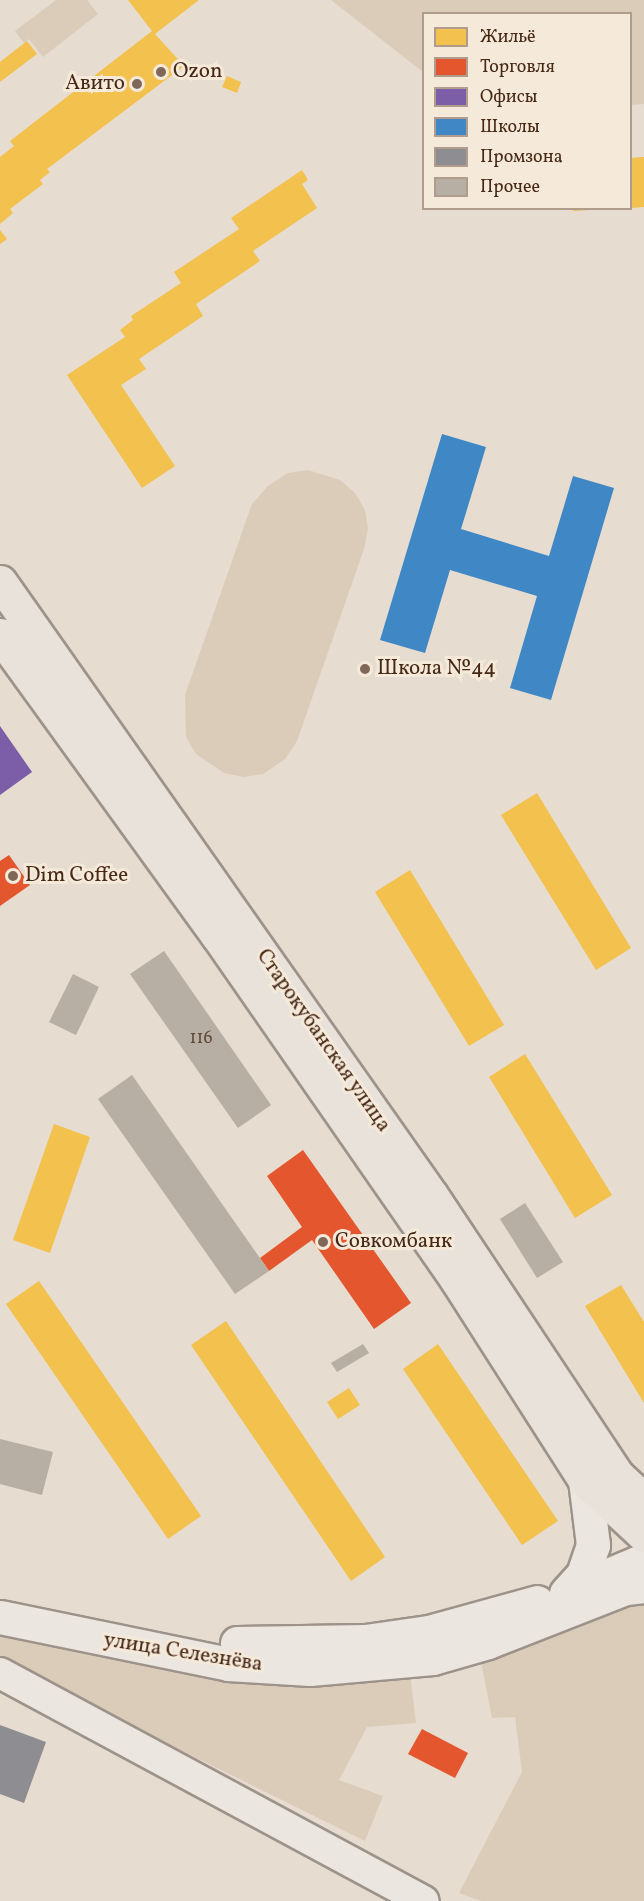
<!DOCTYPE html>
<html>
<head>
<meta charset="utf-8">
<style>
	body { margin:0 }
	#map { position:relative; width:644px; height:1901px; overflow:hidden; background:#e6dccf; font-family:Vollkorn,serif }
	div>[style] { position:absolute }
	.green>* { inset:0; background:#dbccba }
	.homes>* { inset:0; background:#f2c14e }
	.shops>* { inset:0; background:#e4572e }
	.offices>* { inset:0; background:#7b5ea7 }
	.schools>* { inset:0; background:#3f88c5 }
	.industry>* { inset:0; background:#8d8d92 }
	.building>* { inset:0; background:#b7aea4 }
	.roads { filter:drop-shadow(2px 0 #9d938a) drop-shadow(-2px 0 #9d938a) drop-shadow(0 2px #9d938a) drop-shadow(0 -2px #9d938a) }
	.tertiary>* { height:30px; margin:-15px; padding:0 15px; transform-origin:15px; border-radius:15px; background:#ebe6e0 }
	.secondary>* { height:33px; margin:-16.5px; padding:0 16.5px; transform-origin:16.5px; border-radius:16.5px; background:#ebe6e0 }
	.primary>* { height:33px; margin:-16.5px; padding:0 16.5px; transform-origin:16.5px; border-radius:16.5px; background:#e8e2db }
	.dots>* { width:16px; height:16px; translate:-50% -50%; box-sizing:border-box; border:3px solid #f5e9da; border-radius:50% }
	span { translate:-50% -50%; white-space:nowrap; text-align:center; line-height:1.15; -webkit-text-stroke:6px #f5e9da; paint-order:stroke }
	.number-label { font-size:18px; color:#634a3a }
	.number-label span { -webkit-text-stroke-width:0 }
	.poi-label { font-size:21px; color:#472916 }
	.left { translate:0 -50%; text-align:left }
	.right { translate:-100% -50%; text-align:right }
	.street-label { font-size:21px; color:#472916 }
	.legend { position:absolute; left:422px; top:12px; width:210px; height:198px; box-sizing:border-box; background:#f5e9da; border:2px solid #af9c8c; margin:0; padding:8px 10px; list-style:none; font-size:18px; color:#472916 }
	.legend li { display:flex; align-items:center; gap:12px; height:30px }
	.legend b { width:30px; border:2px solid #af9c8c }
</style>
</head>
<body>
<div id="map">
	<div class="green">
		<i style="clip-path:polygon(56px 0,87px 0,98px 14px,43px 57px,29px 39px,24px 43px,15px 31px)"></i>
		<i style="clip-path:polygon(331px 0,644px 0,644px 104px,631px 105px,630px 14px,424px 14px,423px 72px)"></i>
		<i style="clip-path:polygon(308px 470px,340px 480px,355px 493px,365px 510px,368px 529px,364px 549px,297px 741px,285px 759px,263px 774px,243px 777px,224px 773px,196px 754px,186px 737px,185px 695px,252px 504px,268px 486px,288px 473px)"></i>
		<i style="clip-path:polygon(637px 1601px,644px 1601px,644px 1901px,481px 1901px,459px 1893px,522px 1772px,515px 1717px,492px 1718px,480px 1656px)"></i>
		<i style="clip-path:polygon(0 1626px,238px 1682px,318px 1686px,410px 1674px,416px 1723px,367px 1727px,339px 1780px,383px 1796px,365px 1841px,0 1661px)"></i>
	</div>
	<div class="homes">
		<i style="clip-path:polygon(128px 0,199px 0,155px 34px,184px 66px,47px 169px,50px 172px,40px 180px,43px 184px,10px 209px,13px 213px,0 224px,0 157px,14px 146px,10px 141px,152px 31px)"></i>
		<i style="clip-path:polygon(27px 41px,37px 54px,0 82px,0 62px)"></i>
		<i style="clip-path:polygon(227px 76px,241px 82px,237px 93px,222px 87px)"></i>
		<i style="clip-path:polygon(644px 157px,644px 207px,630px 208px,630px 158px)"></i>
		<i style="clip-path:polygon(302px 170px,308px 180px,302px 184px,317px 208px,253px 251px,260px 261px,196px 304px,203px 316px,139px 359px,146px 369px,121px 385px,175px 466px,142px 488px,67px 375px,125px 337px,120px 330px,133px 320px,131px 316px,181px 283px,174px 272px,239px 229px,231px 218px)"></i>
		<i style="clip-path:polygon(573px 208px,590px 208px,590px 210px,573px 211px)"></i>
		<i style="clip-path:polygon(0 230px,7px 239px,0 244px)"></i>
		<i style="clip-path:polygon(537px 793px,631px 948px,596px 970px,501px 815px)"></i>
		<i style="clip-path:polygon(410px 870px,504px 1025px,469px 1046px,375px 892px)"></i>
		<i style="clip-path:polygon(525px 1054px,612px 1195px,575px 1218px,489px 1077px)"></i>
		<i style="clip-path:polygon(54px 1124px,90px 1137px,50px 1253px,13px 1240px)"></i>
		<i style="clip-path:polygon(39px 1281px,201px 1516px,168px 1539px,6px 1304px)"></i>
		<i style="clip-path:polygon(621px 1285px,644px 1322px,644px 1403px,585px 1306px)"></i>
		<i style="clip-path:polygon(226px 1321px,385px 1557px,351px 1581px,191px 1345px)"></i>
		<i style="clip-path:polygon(438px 1344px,558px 1521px,522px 1545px,403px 1369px)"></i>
		<i style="clip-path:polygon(349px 1388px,360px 1405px,338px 1419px,327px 1402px)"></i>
	</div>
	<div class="shops">
		<i style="clip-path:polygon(9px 855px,30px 885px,0 906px,0 861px)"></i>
		<i style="clip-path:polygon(303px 1150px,411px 1303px,374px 1329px,312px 1240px,269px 1271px,260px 1258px,302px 1227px,267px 1176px)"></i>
		<i style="clip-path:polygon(422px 1729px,468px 1753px,455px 1778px,408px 1754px)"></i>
	</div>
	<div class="offices">
		<i style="clip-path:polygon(0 726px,32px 772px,0 795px)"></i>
	</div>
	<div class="schools">
		<i style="clip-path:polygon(442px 434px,486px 447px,461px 529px,549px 556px,573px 476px,614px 488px,551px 700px,510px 688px,537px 596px,450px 570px,425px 653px,380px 640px)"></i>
	</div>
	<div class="industry">
		<i style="clip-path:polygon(0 1725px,46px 1742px,24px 1803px,0 1794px)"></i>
	</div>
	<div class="building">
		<i style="clip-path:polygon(164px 951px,271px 1105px,238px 1128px,130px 974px)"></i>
		<i style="clip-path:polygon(73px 974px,99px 987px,76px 1035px,49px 1022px)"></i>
		<i style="clip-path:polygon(132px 1075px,269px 1271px,235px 1294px,98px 1099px)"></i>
		<i style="clip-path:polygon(525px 1203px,563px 1262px,537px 1278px,500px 1219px)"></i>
		<i style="clip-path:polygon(363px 1344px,369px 1353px,337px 1372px,331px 1363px)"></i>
		<i style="clip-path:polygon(0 1439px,53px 1452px,42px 1495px,0 1484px)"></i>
	</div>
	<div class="roads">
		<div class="tertiary">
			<i style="left:0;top:1673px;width:481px;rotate:28.3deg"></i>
		</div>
		<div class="secondary">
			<i style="left:594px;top:1581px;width:54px;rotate:-22.8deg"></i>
			<i style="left:566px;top:1593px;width:25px;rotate:-48deg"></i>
			<i style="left:583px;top:1574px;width:31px;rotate:-71deg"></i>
			<i style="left:593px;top:1545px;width:65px;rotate:-97deg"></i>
			<i style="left:0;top:1617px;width:233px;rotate:11.6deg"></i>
			<i style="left:228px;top:1664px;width:82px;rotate:3.5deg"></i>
			<i style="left:310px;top:1669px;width:123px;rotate:-5.1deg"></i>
			<i style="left:433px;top:1658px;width:57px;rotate:-16.2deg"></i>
			<i style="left:488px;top:1642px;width:148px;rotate:-21.4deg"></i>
			<i style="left:626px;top:1588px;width:18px;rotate:-6deg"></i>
			<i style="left:237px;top:1643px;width:128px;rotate:-0.9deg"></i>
			<i style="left:365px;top:1641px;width:65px;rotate:-8deg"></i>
			<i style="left:429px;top:1632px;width:112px;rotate:-15.5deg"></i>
		</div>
		<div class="primary">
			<i style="left:0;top:582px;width:749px;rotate:54.89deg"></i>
			<i style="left:431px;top:1195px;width:338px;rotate:56.4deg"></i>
			<i style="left:618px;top:1476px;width:35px;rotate:43deg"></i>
			<i style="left:0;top:635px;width:372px;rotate:54.1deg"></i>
			<i style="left:218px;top:936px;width:419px;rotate:55.2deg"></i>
			<i style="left:457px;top:1280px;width:237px;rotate:57.4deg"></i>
			<i style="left:585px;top:1480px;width:81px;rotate:43deg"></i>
		</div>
	</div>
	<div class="dots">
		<i style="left:161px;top:72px;background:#7f6857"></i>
		<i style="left:137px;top:84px;background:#7f6857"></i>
		<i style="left:365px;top:669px;background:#7f6857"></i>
		<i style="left:13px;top:876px;background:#7f6857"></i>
		<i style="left:323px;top:1242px;background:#7f6857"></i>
	</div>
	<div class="number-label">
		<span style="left:201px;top:1039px">116</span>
	</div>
	<div class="poi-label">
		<span class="left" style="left:173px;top:72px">Ozon</span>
		<span class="right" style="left:125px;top:84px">Авито</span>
		<span class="left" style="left:377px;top:669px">Школа №44</span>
		<span class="left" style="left:25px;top:876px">Dim Coffee</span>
		<span class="left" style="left:335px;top:1242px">Совкомбанк</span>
	</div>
	<div class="street-label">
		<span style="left:323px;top:1041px;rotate:55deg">Старокубанская улица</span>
		<span style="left:183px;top:1653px;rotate:9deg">улица Селезнёва</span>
	</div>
	<ul class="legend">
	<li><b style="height:16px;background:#f2c14e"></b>Жильё</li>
	<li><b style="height:16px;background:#e4572e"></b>Торговля</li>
	<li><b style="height:16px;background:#7b5ea7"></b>Офисы</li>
	<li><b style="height:16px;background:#3f88c5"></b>Школы</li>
	<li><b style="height:16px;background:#8d8d92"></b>Промзона</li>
	<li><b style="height:16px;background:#b7aea4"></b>Прочее</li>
	</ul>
</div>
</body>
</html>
